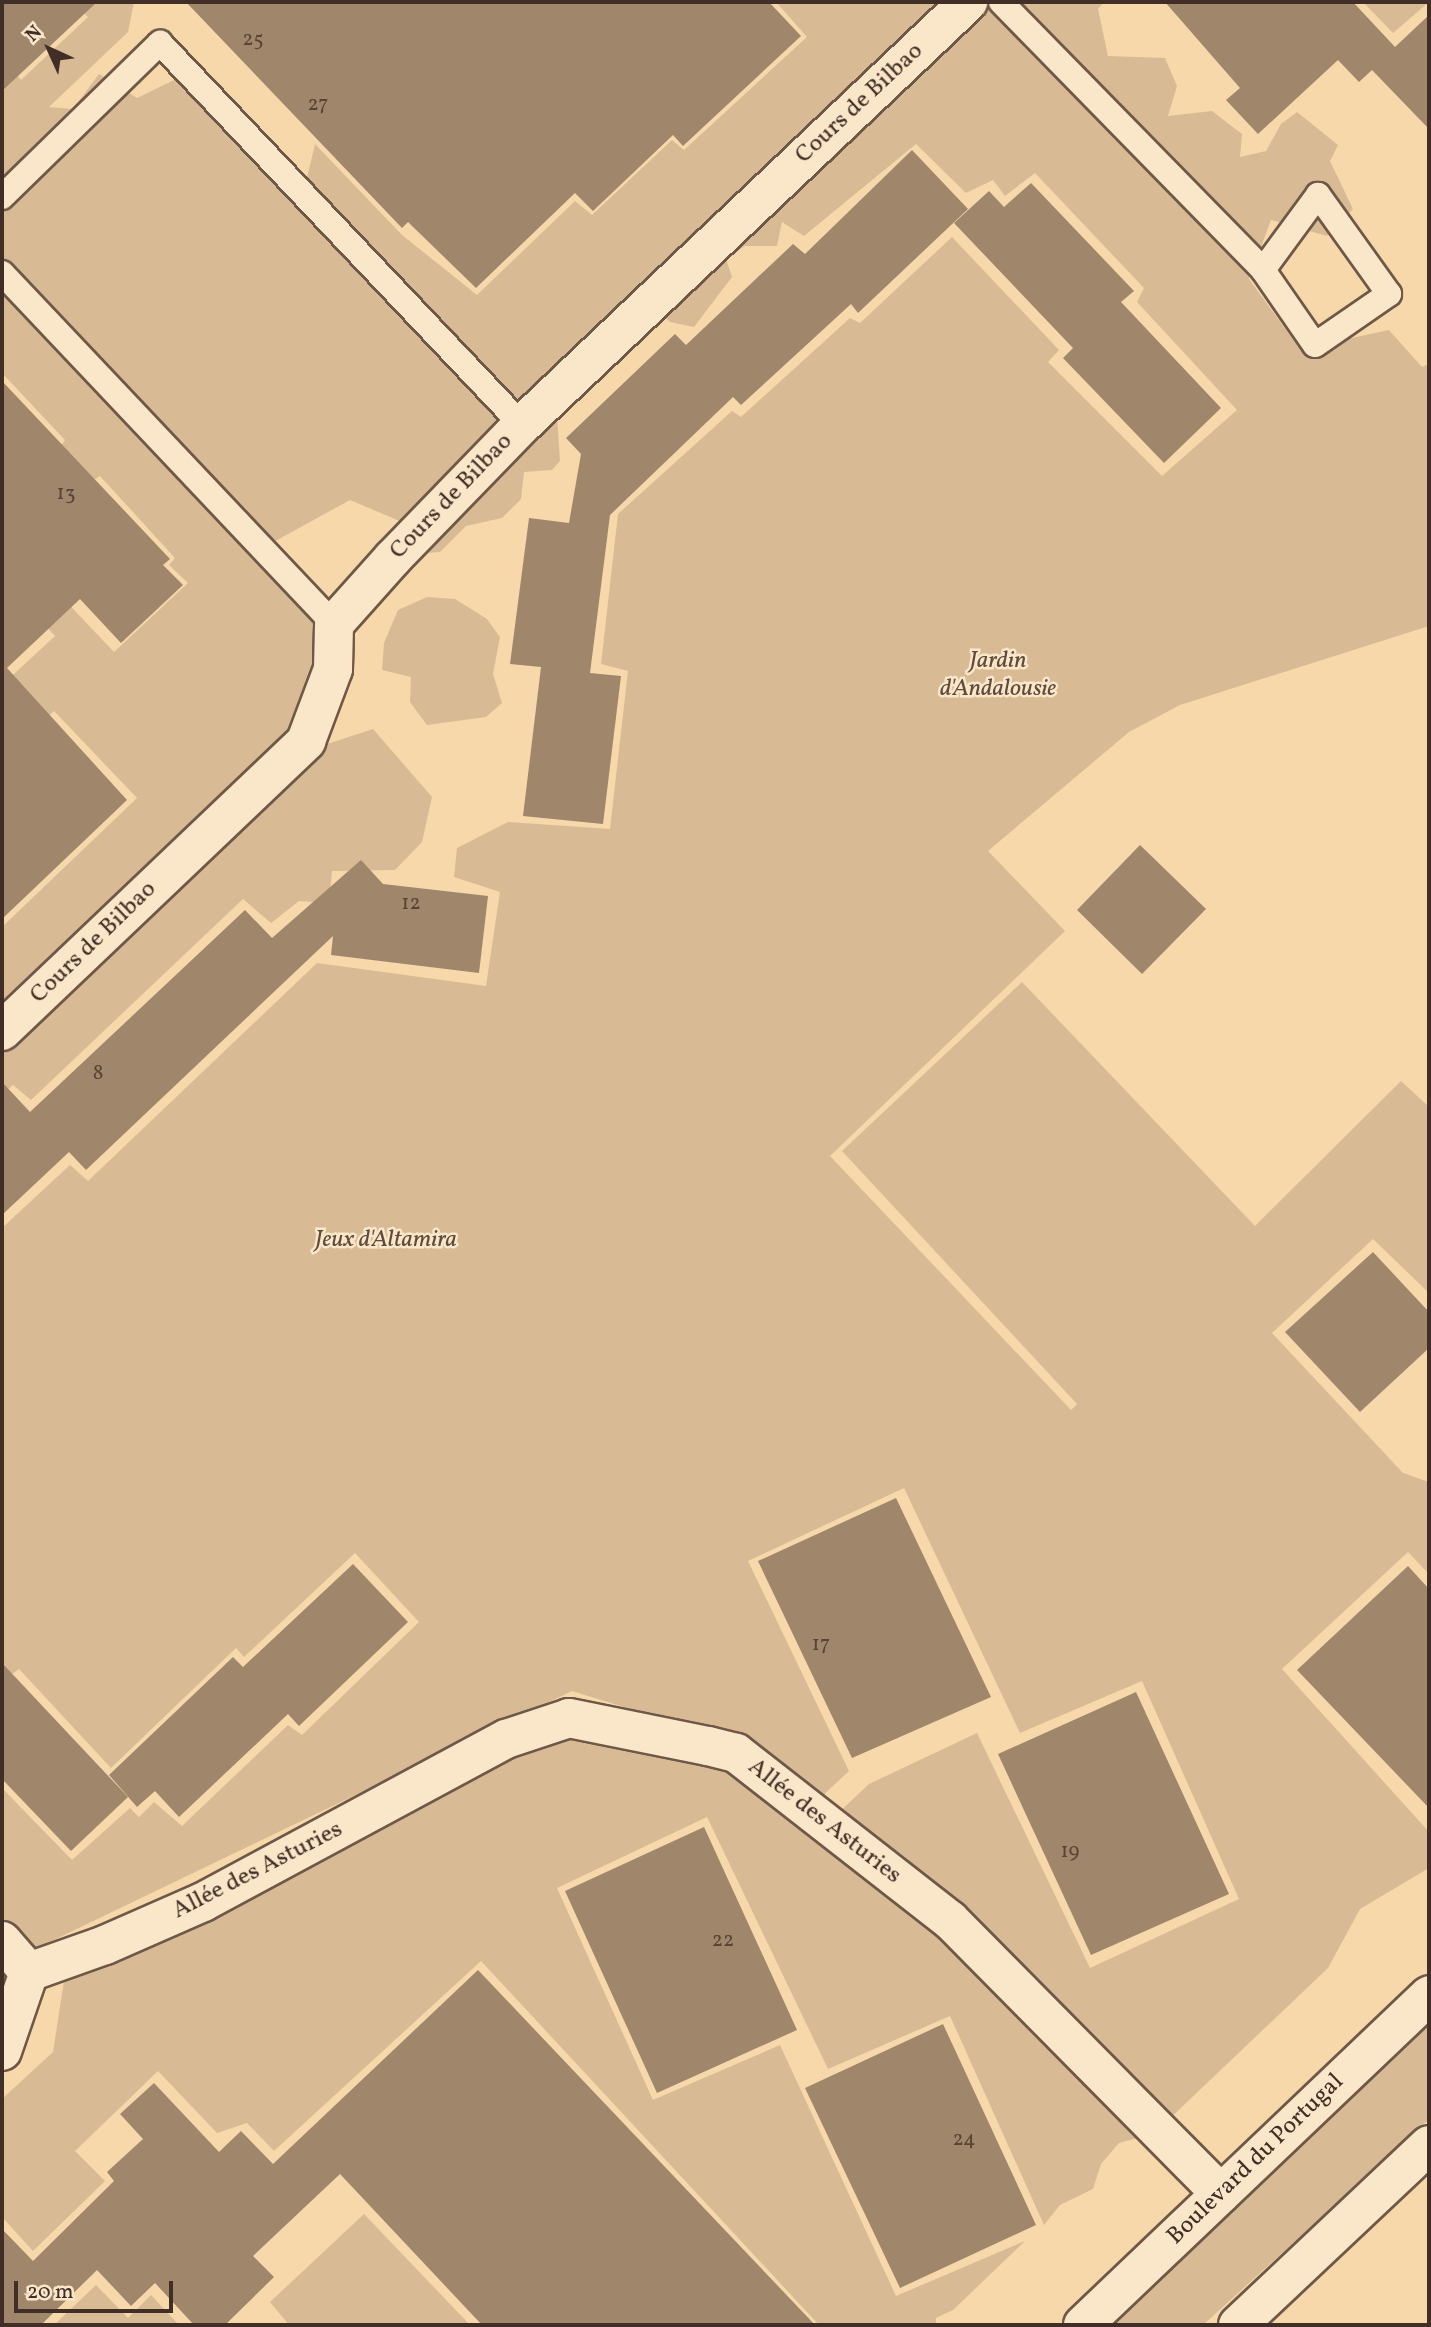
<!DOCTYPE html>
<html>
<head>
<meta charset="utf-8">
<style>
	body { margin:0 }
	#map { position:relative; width:1431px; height:2327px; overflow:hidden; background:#f7d8aa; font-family:Vollkorn,serif }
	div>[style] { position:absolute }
	.green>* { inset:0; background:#d8bb94 }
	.building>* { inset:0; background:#a0866b }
	.roads { filter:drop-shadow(2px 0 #6e5847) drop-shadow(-2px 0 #6e5847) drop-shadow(0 2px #6e5847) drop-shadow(0 -2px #6e5847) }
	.service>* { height:24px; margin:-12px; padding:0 12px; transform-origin:12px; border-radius:12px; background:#fae6c8 }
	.minor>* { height:38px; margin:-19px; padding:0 19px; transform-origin:19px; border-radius:19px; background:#fae6c8 }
	.tertiary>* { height:38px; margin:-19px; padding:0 19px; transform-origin:19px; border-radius:19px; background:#fae6c8 }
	span { translate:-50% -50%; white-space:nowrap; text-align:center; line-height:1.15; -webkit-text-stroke:5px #fae6c8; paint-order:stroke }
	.number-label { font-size:21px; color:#594437 }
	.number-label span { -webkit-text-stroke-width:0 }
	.street-label { font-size:24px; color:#412e26 }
	.park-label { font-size:24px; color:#5f4a3c; font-style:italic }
	.frame { position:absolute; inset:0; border:4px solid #412e26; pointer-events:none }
	.north { position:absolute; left:14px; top:14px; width:70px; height:70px; -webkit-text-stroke:5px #fae6c8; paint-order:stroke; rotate:315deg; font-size:19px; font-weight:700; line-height:28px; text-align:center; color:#412e26 }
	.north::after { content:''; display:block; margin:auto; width:24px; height:32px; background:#412e26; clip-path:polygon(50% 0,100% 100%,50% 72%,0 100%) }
	.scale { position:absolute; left:14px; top:2281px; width:159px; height:32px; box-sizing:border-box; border:4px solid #412e26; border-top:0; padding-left:9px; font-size:21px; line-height:24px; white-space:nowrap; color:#412e26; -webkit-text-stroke:5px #fae6c8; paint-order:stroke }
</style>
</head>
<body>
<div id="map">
	<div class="green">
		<i style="clip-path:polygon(89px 2px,134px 2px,128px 32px,49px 107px,73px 109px,99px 74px,137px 98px,180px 77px,300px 207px,315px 144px,402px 235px,477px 295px,575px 201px,592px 215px,672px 140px,684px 150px,807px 37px,776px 2px,1104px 2px,1098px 9px,1108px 56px,1165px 58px,1177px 86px,1168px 116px,1212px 111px,1242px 134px,1240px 157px,1266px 151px,1281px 124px,1297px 112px,1338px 145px,1330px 161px,1353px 209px,1327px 236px,1271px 220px,1249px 279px,1300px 349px,1389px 330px,1422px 367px,1429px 364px,1429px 626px,1180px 705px,1129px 732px,988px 851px,1065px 931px,830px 1156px,1071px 1410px,1077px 1404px,842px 1151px,1022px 982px,1255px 1226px,1401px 1081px,1429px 1107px,1429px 1293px,1373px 1239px,1272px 1333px,1403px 1473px,1429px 1482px,1429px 1574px,1408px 1552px,1282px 1669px,1429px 1832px,1429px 1868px,1360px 1909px,1328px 1968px,1165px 2123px,835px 1816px,869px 1784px,977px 1733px,1090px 1968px,1239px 1899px,1142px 1681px,1020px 1733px,904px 1488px,748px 1561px,849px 1771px,818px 1800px,747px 1745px,572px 1691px,31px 1951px,2px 1920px,2px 1788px,72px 1860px,130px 1808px,139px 1817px,154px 1802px,182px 1826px,288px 1725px,302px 1735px,419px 1622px,355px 1553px,244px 1657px,236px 1648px,111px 1768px,19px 1669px,2px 1681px,2px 1228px,70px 1165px,88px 1181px,317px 963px,486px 986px,500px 892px,454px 877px,457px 848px,508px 822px,610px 829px,628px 671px,601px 664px,618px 514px,732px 411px,741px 417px,850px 318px,860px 323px,952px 237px,1059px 350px,1048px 362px,1162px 476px,1237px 410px,1137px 302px,1144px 288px,1035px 173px,1005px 196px,993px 180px,966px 193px,916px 144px,804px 236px,782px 222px,777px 246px,745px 246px,726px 259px,732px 277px,694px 327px,670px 322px,660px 313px,557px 415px,560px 461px,552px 470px,524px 472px,521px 499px,502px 518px,466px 526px,440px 552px,414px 554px,402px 522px,350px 500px,259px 550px,316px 618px,321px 746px,373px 729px,432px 797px,422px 842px,395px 870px,332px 871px,329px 903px,299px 901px,271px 923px,243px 899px,31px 1100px,13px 1085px,2px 1095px,2px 927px,137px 798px,54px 711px,2px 758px,2px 685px,55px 636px,2px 579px,2px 534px,114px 652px,188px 583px,169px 565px,175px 558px,100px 476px,92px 481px,59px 449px,65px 440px,2px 373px,2px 86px,15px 73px,21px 80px,88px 17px,81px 10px)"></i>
		<i style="clip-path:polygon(1363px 2px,1429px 2px,1393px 33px)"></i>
		<i style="clip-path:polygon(427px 597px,455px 599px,487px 619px,500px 637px,493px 674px,502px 703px,486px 717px,427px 725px,410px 702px,411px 677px,382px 670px,384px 643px,398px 610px)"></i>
		<i style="clip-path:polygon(571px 1731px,732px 1764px,947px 1930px,1145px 2136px,1119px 2143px,1101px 2164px,1093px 2189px,1060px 2205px,1044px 2225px,950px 2016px,828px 2069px,707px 1817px,557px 1888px,653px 2100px,780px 2045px,896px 2296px,1025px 2241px,953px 2310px,936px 2318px,936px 2325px,819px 2325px,481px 1961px,274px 2151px,247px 2123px,217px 2133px,158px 2071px,75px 2151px,105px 2181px,33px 2251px,2px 2217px,2px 2099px,53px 2052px,64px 1981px,510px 1751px)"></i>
		<i style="clip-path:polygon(1429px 2015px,1429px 2119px,1203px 2325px,1104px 2325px)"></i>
		<i style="clip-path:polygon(364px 2214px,470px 2325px,289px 2325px,270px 2302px)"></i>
		<i style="clip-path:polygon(96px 2285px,128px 2318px,151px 2295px,179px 2325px,54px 2325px)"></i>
	</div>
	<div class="building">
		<i style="clip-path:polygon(2px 2px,97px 2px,2px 91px)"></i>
		<i style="clip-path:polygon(186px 2px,769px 2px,801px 36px,683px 146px,673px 135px,593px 211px,575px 193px,476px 288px,408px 222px,402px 228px)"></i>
		<i style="clip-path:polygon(1165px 2px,1353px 2px,1395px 47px,1429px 15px,1429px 129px,1372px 70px,1359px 82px,1338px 60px,1258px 134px,1226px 100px,1240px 88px)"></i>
		<i style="clip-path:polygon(912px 150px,968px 209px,858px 313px,851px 304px,741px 405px,733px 397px,610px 515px,590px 673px,621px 676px,603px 824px,523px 816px,541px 667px,510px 664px,529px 518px,569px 523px,581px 454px,566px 438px,675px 334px,686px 345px,793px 244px,805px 254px)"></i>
		<i style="clip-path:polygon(1031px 183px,1134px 291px,1121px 302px,1221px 408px,1164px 463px,1063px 358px,1073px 348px,954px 223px,989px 191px,1004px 207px)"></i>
		<i style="clip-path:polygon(2px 381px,170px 559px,163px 565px,183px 585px,121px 643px,80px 599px,7px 668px,127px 800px,2px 919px)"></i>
		<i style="clip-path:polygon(1140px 845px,1206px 909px,1142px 974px,1077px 910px)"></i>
		<i style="clip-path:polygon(361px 860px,383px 884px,488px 896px,479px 973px,331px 955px,333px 936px,86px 1170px,69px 1152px,2px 1215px,2px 1082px,30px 1112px,245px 910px,272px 938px)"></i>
		<i style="clip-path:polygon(1373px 1252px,1429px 1312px,1429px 1348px,1360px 1412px,1285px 1332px)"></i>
		<i style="clip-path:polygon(896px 1498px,991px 1697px,852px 1758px,758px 1561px)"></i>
		<i style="clip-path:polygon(353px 1564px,408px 1622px,299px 1726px,288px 1714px,179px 1817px,155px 1791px,137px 1807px,109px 1775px,233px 1657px,243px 1667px)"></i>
		<i style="clip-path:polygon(1408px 1566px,1429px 1589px,1429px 1808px,1297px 1670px)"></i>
		<i style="clip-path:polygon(2px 1663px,128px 1797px,71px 1851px,2px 1779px)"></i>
		<i style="clip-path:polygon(1136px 1692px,1229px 1894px,1091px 1955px,998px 1754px)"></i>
		<i style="clip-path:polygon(704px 1827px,797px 2030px,657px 2093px,565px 1891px)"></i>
		<i style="clip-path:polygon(478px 1970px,815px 2325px,482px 2325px,340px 2174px,253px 2256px,274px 2277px,225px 2325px,194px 2325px,155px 2283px,131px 2306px,97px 2270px,41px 2325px,2px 2325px,2px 2229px,33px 2261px,114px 2181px,107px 2172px,143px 2139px,120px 2114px,154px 2083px,219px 2152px,241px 2131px,273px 2164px)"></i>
		<i style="clip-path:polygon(943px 2024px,1036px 2225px,900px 2288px,805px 2088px)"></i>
	</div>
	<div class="roads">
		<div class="service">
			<i style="left:1001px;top:2px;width:375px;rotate:45.6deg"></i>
			<i style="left:1263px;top:270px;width:91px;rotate:55.3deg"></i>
			<i style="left:1315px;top:345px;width:90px;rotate:-34.6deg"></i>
			<i style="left:1389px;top:294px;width:122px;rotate:-125.6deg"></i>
			<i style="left:1318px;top:195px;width:93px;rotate:126.3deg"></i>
			<i style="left:2px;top:197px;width:221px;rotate:-44.3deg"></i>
			<i style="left:160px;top:43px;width:526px;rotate:46.54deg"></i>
			<i style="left:2px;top:273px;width:483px;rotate:46.6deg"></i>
		</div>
		<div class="minor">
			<i style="left:2px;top:1031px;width:420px;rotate:-43.6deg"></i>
			<i style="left:306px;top:741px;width:77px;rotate:-69.4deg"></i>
			<i style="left:333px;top:669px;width:45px;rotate:-88.7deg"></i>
			<i style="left:334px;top:624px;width:89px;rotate:-48.2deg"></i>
			<i style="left:393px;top:558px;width:185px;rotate:-45.9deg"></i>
			<i style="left:522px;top:425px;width:615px;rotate:-43.48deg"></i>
			<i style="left:2px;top:1941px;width:41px;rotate:48.9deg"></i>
			<i style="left:29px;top:1972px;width:81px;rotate:-19.6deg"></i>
			<i style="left:105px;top:1945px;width:107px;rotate:-23.7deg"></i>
			<i style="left:203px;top:1902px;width:344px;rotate:-28.3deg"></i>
			<i style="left:506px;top:1739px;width:66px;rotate:-18.4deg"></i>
			<i style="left:569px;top:1718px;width:142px;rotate:11.4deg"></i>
			<i style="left:708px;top:1746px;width:29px;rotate:14deg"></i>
			<i style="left:736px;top:1753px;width:271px;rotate:38deg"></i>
			<i style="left:950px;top:1920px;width:385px;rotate:45.3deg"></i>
			<i style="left:2px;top:2051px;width:83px;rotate:-71.1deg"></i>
		</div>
		<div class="tertiary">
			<i style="left:1083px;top:2325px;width:478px;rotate:-43.6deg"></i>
			<i style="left:1238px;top:2325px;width:262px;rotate:-43.3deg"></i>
		</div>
	</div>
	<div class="number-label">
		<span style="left:253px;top:40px">25</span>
		<span style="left:318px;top:105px">27</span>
		<span style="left:66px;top:494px">13</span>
		<span style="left:411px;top:904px">12</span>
		<span style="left:98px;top:1074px">8</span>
		<span style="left:821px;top:1645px">17</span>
		<span style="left:1070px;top:1852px">19</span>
		<span style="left:723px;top:1941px">22</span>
		<span style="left:964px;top:2140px">24</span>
	</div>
	<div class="street-label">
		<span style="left:860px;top:104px;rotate:-43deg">Cours de Bilbao</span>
		<span style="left:452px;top:497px;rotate:-46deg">Cours de Bilbao</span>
		<span style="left:94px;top:943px;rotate:-44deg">Cours de Bilbao</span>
		<span style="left:824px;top:1822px;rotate:38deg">Allée des Asturies</span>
		<span style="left:258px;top:1871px;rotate:-27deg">Allée des Asturies</span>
		<span style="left:1256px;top:2160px;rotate:-44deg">Boulevard du Portugal</span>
	</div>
	<div class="park-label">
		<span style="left:998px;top:676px">Jardin<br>d'Andalousie</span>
		<span style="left:386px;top:1241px">Jeux d'Altamira</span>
	</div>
	<div class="frame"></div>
	<div class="north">N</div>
	<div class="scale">20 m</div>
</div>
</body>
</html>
